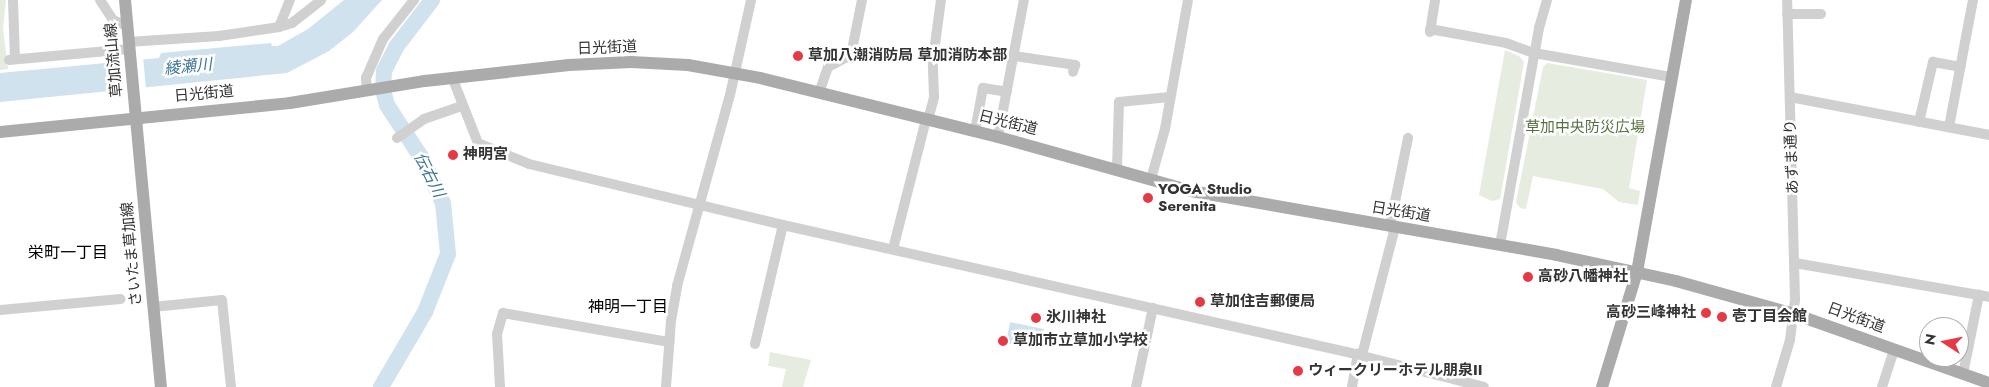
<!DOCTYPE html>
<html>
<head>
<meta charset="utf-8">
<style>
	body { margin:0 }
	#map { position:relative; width:1989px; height:387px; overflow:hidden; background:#fff; font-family:Jost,"Noto Sans JP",sans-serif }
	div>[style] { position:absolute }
	.green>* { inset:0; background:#e6ecdf }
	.water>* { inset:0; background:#cfe2ee }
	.pier>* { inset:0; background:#fff }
	.river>* { height:16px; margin:-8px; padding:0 8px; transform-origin:8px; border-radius:8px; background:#cfe2ee }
	.minor>* { height:10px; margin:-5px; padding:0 5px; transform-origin:5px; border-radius:5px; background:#d0d0d0 }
	.major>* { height:12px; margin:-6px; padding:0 6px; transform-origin:6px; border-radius:6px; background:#ababab }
	.dots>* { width:14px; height:14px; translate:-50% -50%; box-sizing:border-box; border:2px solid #fff; border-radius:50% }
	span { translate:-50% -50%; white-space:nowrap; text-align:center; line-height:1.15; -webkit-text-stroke:5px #fff; paint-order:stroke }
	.street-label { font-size:15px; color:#333 }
	.poi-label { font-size:15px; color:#333; font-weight:700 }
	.left { translate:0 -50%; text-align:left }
	.right { translate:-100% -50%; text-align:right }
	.park-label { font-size:15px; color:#56703f }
	.water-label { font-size:16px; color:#3f7597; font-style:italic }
	.neighbourhood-label { font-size:16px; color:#000 }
	.north { position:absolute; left:1919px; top:317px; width:50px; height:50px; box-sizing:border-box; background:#fff; border:1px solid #adadad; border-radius:50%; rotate:281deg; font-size:14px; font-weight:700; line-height:20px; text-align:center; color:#333 }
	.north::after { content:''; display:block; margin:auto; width:18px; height:22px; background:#e63946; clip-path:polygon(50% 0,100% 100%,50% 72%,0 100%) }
</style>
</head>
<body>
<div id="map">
	<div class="green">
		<i style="clip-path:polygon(0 0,6px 0,3px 29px,8px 69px,0 70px)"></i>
		<i style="clip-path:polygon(1505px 50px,1519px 56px,1524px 62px,1501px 194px,1500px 199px,1492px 201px,1479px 195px)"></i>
		<i style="clip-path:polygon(1547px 63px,1647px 80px,1629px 188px,1640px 191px,1638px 205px,1619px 202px,1603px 189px,1533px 176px,1526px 209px,1520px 208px,1516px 202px,1543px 67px)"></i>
		<i style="clip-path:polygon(770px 352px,811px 360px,803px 387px,782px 387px,786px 369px,768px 366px)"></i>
	</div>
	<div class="water">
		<i style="clip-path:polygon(344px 0,382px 0,353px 32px,329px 51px,287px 73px,0 102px,0 73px,159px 58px,161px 53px,271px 43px,272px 46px,278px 46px,308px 29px)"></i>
		<i style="clip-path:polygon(1010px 322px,1044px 329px,1039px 349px,1006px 343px)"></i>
	</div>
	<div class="pier">
		<i style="clip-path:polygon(143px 57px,146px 89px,120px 92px,117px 60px)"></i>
	</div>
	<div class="river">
		<i style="left:381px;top:387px;width:87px;rotate:-59.6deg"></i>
		<i style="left:425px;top:312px;width:62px;rotate:-68.4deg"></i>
		<i style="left:448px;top:254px;width:51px;rotate:-95.6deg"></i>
		<i style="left:443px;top:203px;width:51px;rotate:-115.6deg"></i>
		<i style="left:421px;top:157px;width:62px;rotate:-123.2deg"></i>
		<i style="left:387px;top:105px;width:16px;rotate:-105deg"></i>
		<i style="left:383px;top:90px;width:19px;rotate:-87deg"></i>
		<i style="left:384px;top:71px;width:27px;rotate:-63deg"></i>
		<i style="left:396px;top:47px;width:59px;rotate:-52.5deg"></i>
	</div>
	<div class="minor">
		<i style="left:13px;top:0;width:59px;rotate:88.1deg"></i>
		<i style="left:100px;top:0;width:24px;rotate:57deg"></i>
		<i style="left:113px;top:20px;width:15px;rotate:23deg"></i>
		<i style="left:1787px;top:14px;width:34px"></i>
		<i style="left:279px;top:27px;width:29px;rotate:-68deg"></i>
		<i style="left:1430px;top:29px;width:77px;rotate:10.4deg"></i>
		<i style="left:1506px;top:43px;width:30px;rotate:20deg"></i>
		<i style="left:1534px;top:53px;width:140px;rotate:9.9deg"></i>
		<i style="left:1430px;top:32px;width:32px;rotate:-81deg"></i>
		<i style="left:128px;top:42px;width:91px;rotate:-3.8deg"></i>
		<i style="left:219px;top:36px;width:61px;rotate:-8.5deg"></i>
		<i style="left:279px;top:27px;width:14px;rotate:-17deg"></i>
		<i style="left:292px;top:23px;width:37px;rotate:-38deg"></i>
		<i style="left:1014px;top:56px;width:62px;rotate:8.4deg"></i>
		<i style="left:1075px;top:65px;width:7px;rotate:106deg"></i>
		<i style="left:9px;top:60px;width:121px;rotate:-5.2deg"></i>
		<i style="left:452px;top:77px;width:71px;rotate:68.5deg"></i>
		<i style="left:478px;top:143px;width:55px;rotate:22.4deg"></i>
		<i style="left:529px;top:164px;width:261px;rotate:13.5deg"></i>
		<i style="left:783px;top:225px;width:582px;rotate:12.7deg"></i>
		<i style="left:1351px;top:353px;width:137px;rotate:14.3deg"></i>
		<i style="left:367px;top:90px;width:12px;rotate:-95deg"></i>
		<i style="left:366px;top:78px;width:43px;rotate:-66.4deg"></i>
		<i style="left:383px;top:39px;width:50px;rotate:-51.5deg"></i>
		<i style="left:819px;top:93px;width:28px;rotate:-71deg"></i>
		<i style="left:828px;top:67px;width:26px;rotate:-28deg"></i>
		<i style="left:851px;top:55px;width:56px;rotate:-78.7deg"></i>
		<i style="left:1790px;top:97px;width:203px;rotate:10.8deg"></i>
		<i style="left:928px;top:120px;width:24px;rotate:-75deg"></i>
		<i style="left:934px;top:97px;width:38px;rotate:-92deg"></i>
		<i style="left:933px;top:59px;width:60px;rotate:-82.3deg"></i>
		<i style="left:1919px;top:122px;width:62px;rotate:-76.9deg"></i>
		<i style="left:1933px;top:62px;width:28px;rotate:10deg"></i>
		<i style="left:1949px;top:127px;width:129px;rotate:-79.3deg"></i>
		<i style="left:975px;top:131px;width:44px;rotate:-79.5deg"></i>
		<i style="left:983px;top:88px;width:24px;rotate:9deg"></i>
		<i style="left:998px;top:137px;width:139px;rotate:-79.3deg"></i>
		<i style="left:397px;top:138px;width:33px;rotate:-35deg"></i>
		<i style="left:424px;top:119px;width:39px;rotate:-19deg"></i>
		<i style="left:1117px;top:169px;width:67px;rotate:-88.3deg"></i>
		<i style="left:1119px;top:102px;width:51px;rotate:-5.6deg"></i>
		<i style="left:1151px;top:179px;width:52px;rotate:-74.4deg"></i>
		<i style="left:1165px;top:129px;width:131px;rotate:-79.9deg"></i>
		<i style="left:1390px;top:226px;width:90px;rotate:-78.4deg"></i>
		<i style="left:1500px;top:245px;width:220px;rotate:-79.8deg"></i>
		<i style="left:1539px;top:28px;width:29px;rotate:-74deg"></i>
		<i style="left:893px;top:249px;width:133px;rotate:-75.7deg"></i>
		<i style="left:1795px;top:263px;width:197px;rotate:9.9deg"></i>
		<i style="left:153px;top:307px;width:69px;rotate:-5.8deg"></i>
		<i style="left:222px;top:300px;width:87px;rotate:84.1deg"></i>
		<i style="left:0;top:310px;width:121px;rotate:-5.2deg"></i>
		<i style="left:755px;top:344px;width:122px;rotate:-76.8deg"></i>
		<i style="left:1362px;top:355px;width:132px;rotate:-75.5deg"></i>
		<i style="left:1963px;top:374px;width:81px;rotate:-78.6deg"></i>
		<i style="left:500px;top:387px;width:53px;rotate:-93.2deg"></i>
		<i style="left:497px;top:334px;width:22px;rotate:-74deg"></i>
		<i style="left:503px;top:313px;width:169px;rotate:9.9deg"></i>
		<i style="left:666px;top:387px;width:66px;rotate:-85.7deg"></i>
		<i style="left:671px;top:321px;width:36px;rotate:-80deg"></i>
		<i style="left:677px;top:286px;width:198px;rotate:-74.5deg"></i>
		<i style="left:730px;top:95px;width:97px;rotate:-77.5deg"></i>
		<i style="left:1136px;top:387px;width:81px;rotate:-77.9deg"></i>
		<i style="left:1352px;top:387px;width:34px;rotate:-80deg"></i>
		<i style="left:1776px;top:387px;width:49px;rotate:-73.4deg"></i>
		<i style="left:1790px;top:340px;width:40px;rotate:-82.9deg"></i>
		<i style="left:1795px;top:300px;width:300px;rotate:-91.5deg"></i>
		<i style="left:1882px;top:387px;width:40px;rotate:-72deg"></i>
	</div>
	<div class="major">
		<i style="left:125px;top:0;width:389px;rotate:84.7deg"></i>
		<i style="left:0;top:132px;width:291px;rotate:-5.7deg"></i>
		<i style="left:290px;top:103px;width:137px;rotate:-9.3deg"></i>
		<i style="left:425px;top:81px;width:145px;rotate:-6.3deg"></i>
		<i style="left:569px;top:65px;width:62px;rotate:-2.8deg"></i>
		<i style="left:631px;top:62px;width:57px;rotate:3deg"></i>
		<i style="left:688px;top:65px;width:73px;rotate:10.2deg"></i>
		<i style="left:760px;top:78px;width:245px;rotate:13.9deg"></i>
		<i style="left:998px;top:137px;width:200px;rotate:15.6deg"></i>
		<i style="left:1191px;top:191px;width:371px;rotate:9.9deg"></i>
		<i style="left:1556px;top:255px;width:123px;rotate:12.2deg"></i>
		<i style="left:1676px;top:281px;width:123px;rotate:15.6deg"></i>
		<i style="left:1794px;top:314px;width:207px;rotate:19.5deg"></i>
		<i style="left:1602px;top:387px;width:120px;rotate:-73.1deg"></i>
		<i style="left:1637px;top:272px;width:276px;rotate:-79.8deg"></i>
	</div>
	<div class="dots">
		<i style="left:798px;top:56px;background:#e63946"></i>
		<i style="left:453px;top:155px;background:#e63946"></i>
		<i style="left:1148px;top:198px;background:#e63946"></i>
		<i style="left:1528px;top:277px;background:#e63946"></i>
		<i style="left:1200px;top:302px;background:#e63946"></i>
		<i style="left:1706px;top:313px;background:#e63946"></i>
		<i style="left:1722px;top:317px;background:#e63946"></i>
		<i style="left:1036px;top:318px;background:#e63946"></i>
		<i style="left:1003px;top:341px;background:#e63946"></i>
		<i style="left:1298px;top:371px;background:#e63946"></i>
	</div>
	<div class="street-label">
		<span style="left:607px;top:48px;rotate:-2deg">日光街道</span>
		<span style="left:114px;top:60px;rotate:-95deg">草加流山線</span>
		<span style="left:204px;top:94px;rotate:-5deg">日光街道</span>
		<span style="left:1008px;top:123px;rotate:14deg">日光街道</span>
		<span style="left:1792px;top:157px;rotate:-92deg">あずま通り</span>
		<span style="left:1401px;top:212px;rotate:9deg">日光街道</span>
		<span style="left:132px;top:254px;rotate:-95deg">さいたま草加線</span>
		<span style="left:1856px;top:318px;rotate:20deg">日光街道</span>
	</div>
	<div class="poi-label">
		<span class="left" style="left:808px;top:56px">草加八潮消防局 草加消防本部</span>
		<span class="left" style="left:463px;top:155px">神明宮</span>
		<span class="left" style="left:1158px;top:198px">YOGA Studio<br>Serenita</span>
		<span class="left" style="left:1538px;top:277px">高砂八幡神社</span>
		<span class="left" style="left:1210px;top:302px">草加住吉郵便局</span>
		<span class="right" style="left:1696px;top:313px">高砂三峰神社</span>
		<span class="left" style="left:1732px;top:317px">壱丁目会館</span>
		<span class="left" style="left:1046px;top:318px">氷川神社</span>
		<span class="left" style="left:1013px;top:341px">草加市立草加小学校</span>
		<span class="left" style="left:1308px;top:371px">ウィークリーホテル朋泉II</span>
	</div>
	<div class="park-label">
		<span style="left:1585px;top:128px">草加中央防災広場</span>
	</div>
	<div class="water-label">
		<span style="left:188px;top:67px;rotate:-6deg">綾瀬川</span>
		<span style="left:429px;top:175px;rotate:63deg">伝右川</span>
	</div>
	<div class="neighbourhood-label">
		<span style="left:68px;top:253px">栄町一丁目</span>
		<span style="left:628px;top:307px">神明一丁目</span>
	</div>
	<div class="north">N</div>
</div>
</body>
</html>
